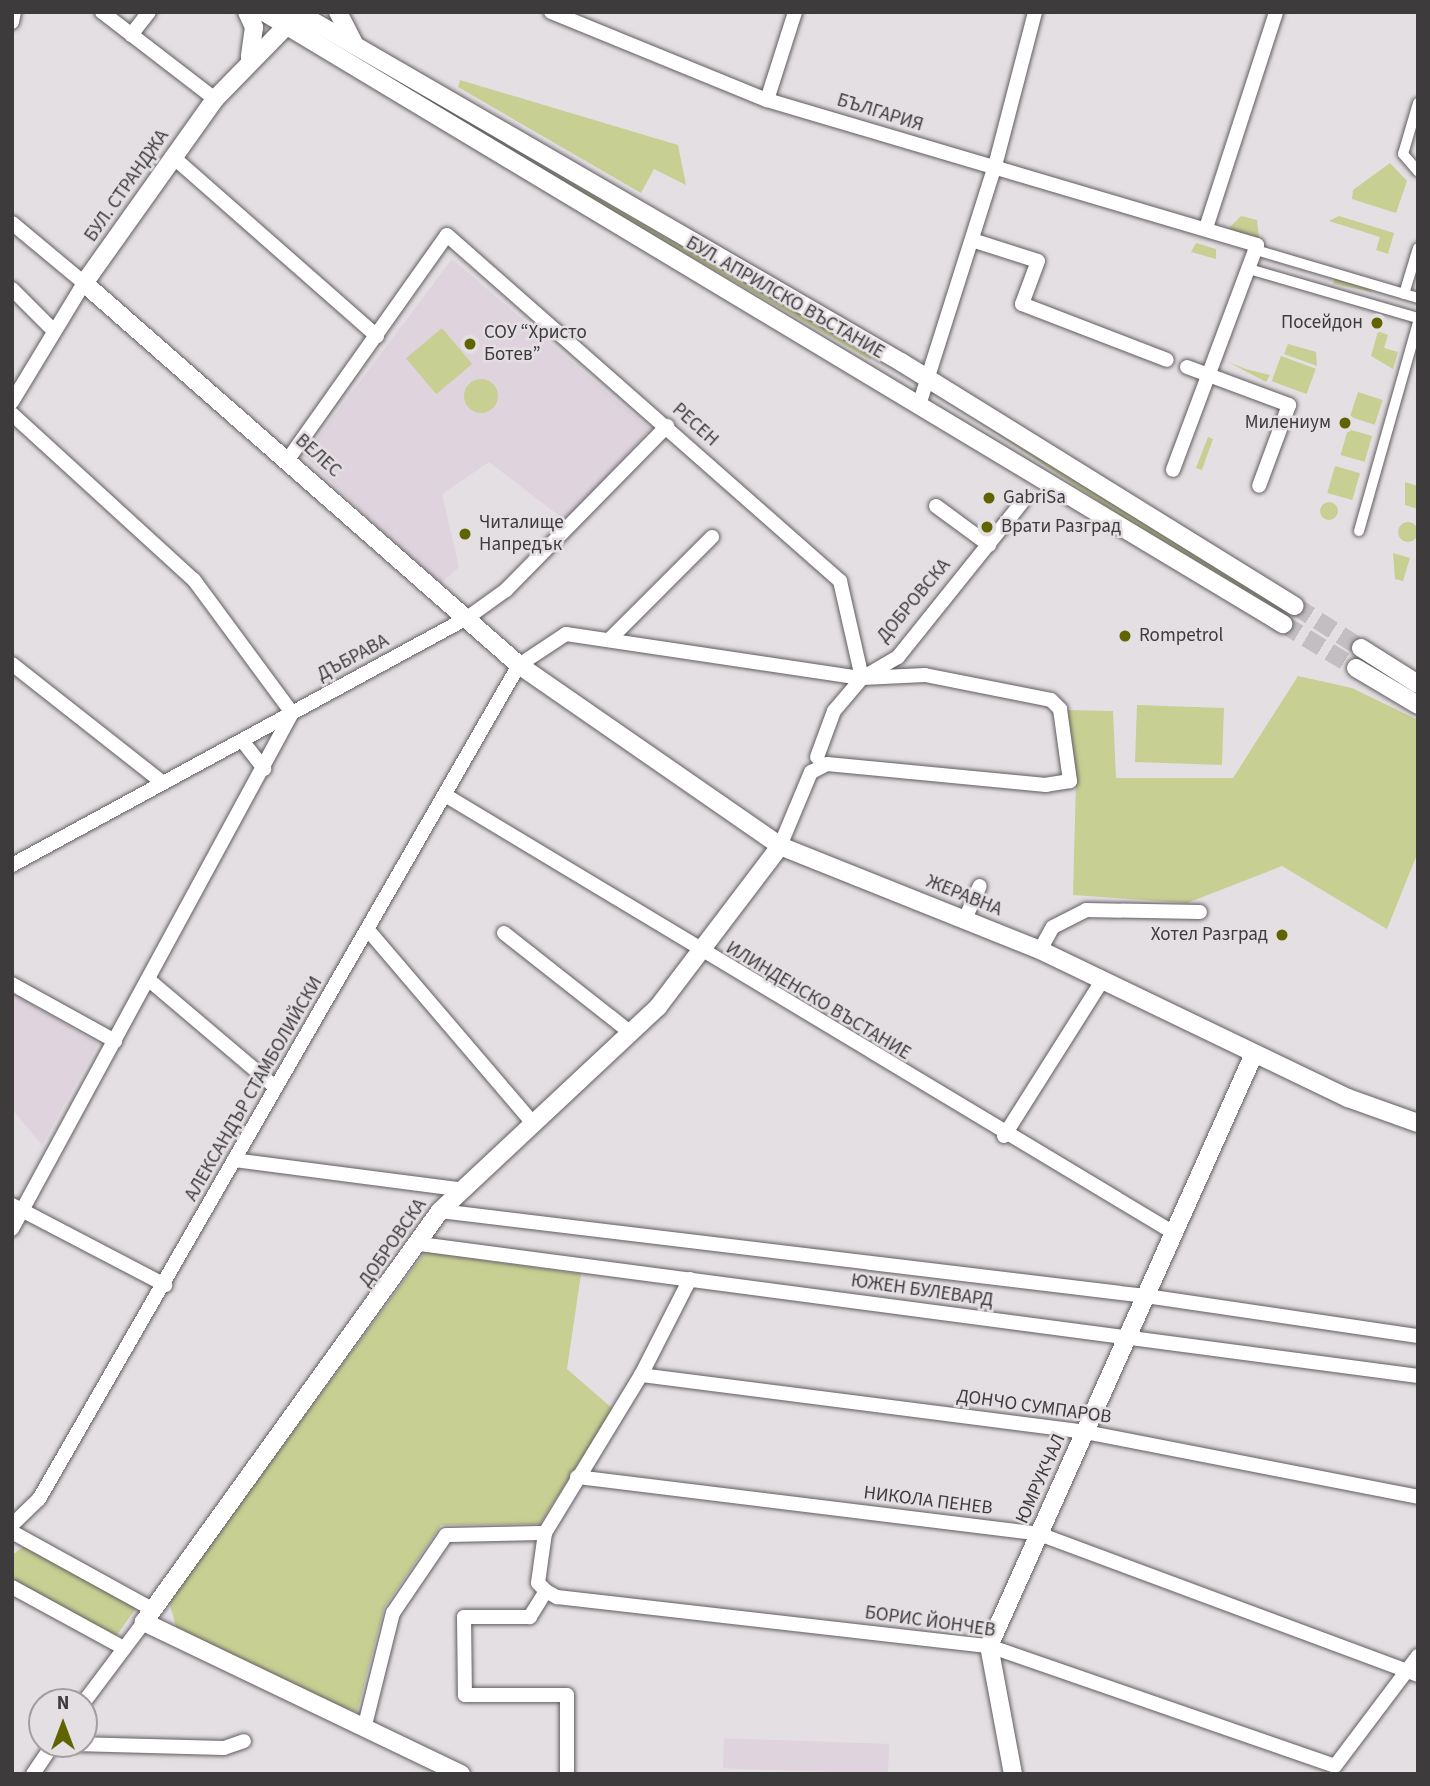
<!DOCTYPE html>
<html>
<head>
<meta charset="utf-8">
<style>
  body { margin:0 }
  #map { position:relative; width:1430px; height:1786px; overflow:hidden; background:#e4dfe3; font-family:"Source Sans 3",sans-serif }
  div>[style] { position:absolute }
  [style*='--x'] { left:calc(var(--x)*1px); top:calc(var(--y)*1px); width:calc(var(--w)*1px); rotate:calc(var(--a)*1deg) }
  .built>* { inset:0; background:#dfd3dd; transform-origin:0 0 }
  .green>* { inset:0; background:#c8cf93; transform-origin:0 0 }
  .round { border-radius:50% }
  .tertiary-tunnel>* { height:18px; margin-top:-9px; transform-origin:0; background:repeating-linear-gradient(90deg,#c3bec2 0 18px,transparent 0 27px) }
  .roads { filter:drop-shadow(0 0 2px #615d60) drop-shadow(0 0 2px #615d60) }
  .pedestrian>* { height:10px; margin:-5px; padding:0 5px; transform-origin:5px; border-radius:5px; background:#fff }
  .minor>* { height:14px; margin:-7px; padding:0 7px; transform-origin:7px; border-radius:7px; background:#fff }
  .tertiary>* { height:18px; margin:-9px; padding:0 9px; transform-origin:9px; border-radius:9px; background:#fff }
  .dots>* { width:19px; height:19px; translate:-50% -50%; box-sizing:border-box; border:4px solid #e4dfe3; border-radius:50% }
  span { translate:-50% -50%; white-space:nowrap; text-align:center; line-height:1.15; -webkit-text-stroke:5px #e4dfe3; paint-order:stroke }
  .street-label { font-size:19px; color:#3d3b3c }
  .poi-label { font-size:19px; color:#3d3b3c }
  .right { translate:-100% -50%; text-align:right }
  .left { translate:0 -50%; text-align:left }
  .frame { position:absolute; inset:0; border:14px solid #3d3b3c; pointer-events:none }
  .north { position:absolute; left:28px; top:1688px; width:70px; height:70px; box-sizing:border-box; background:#e4dfe3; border:2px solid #a19da0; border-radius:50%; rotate:0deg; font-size:19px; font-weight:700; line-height:28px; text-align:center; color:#3d3b3c }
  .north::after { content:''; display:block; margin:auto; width:24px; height:32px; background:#5f6400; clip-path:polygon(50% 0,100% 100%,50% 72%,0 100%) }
</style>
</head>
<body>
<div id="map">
  <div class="built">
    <i style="clip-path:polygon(452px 259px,650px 429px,566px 521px,489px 462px,442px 494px,459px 567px,439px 585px,304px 456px)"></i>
    <i style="clip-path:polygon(12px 992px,98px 1044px,42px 1145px,12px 1109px)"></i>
    <i style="left:889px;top:1744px;width:30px;height:165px;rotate:92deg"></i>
  </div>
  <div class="green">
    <i style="clip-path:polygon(329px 44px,872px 356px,870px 360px,327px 47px)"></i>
    <i style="clip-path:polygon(460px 80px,678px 145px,686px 185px,654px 169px,641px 193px,458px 87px)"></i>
    <i style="clip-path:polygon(1390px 163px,1407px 181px,1396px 213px,1352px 199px,1353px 190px)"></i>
    <i style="clip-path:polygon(1241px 216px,1257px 220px,1259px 239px,1227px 230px)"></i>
    <i style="clip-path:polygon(1339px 216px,1394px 233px,1388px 254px,1376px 250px,1380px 237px,1329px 221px)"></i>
    <i style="clip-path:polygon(1196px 243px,1216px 249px,1216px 259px,1191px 252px)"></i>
    <i style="clip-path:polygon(1335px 276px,1371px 287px,1372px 292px,1333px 284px)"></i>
    <i style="left:442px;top:328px;width:47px;height:47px;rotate:50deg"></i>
    <i style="clip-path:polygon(1378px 331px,1388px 335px,1384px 348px,1398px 352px,1393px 369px,1371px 356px)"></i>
    <i style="clip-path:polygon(1288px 344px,1316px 352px,1317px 366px,1284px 354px)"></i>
    <i style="left:1281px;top:356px;width:37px;height:27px;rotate:20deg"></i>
    <i style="clip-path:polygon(1228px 362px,1246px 369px,1270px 375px,1266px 382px)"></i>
    <i class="round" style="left:464px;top:379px;width:34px;height:34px"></i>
    <i style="left:1358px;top:392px;width:26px;height:26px;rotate:18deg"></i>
    <i style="clip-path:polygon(957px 407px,1285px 610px,1283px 612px,1127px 520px)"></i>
    <i style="left:1348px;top:429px;width:25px;height:27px;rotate:16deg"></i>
    <i style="clip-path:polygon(1208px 437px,1213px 439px,1202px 470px,1196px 468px)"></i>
    <i style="left:1335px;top:466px;width:26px;height:28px;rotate:16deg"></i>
    <i style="clip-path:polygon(1405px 482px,1418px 486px,1418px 509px,1405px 505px)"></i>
    <i class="round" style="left:1320px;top:502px;width:18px;height:18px"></i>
    <i class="round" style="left:1398px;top:522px;width:20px;height:20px"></i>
    <i style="clip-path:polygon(1393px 553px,1410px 558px,1403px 581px,1395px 579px)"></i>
    <i style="clip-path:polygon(1298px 676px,1352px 688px,1418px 720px,1418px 852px,1387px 929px,1282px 866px,1187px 903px,1073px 895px,1076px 781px,1067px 710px,1113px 711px,1116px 778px,1233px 778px)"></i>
    <i style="left:1137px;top:705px;width:87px;height:57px;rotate:2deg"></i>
    <i style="clip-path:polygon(425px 1252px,581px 1274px,567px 1369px,613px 1409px,540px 1524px,441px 1525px,384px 1608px,357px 1712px,291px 1688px,176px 1627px,169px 1601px)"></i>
    <i style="clip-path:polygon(26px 1545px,139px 1604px,116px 1636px,12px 1581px,12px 1555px)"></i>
  </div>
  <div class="tertiary-tunnel">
    <i style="--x:1295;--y:606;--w:78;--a:32.5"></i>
    <i style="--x:1283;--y:624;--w:85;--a:31.1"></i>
  </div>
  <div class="roads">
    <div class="pedestrian">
      <i style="--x:1418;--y:103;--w:53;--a:106.4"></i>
      <i style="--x:1403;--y:154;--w:23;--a:49"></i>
      <i style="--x:1256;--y:250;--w:169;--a:16.5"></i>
      <i style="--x:1249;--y:269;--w:176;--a:16.2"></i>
      <i style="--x:1404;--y:294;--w:48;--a:-73.1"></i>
      <i style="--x:1359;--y:531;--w:217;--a:-74.2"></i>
    </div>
    <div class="minor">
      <i style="--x:102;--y:12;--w:143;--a:37.6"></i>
      <i style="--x:551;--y:12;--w:233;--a:22.2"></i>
      <i style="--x:767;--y:100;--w:511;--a:16.48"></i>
      <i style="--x:1257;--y:245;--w:240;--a:110.5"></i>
      <i style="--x:12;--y:22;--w:10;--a:-79"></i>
      <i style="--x:131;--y:35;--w:29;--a:-52"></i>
      <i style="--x:767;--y:100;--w:92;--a:-72.3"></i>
      <i style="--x:172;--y:156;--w:273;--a:41.3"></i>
      <i style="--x:12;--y:223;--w:94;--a:39.8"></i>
      <i style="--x:84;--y:283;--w:139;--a:121.2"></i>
      <i style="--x:1206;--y:228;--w:227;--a:-72"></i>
      <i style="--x:972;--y:240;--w:69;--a:17.7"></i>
      <i style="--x:1038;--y:261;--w:46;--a:110.4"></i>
      <i style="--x:1022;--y:304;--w:155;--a:21.1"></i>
      <i style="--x:12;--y:289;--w:59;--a:45"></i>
      <i style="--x:1187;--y:367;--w:109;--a:20.4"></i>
      <i style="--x:1289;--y:405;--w:86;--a:110.3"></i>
      <i style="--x:920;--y:402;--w:248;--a:-72.4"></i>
      <i style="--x:995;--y:166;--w:159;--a:-75.4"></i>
      <i style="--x:12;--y:414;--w:246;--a:42.4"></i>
      <i style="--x:194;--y:580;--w:165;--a:53.6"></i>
      <i style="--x:292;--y:713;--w:587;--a:118.49"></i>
      <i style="--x:289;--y:458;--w:273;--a:-54.7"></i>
      <i style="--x:447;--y:235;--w:524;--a:41.36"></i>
      <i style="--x:840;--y:581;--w:99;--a:77.2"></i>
      <i style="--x:936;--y:506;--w:66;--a:36.3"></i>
      <i style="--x:611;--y:638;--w:143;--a:-45"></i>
      <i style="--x:12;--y:664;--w:192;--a:38.2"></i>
      <i style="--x:244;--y:743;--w:33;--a:52"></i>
      <i style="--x:817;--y:757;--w:49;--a:-69.7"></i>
      <i style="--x:834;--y:711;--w:43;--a:-49.7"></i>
      <i style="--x:862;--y:678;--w:42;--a:-30.3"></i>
      <i style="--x:898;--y:657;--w:198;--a:-51.3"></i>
      <i style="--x:445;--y:795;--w:850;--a:31"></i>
      <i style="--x:12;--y:865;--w:518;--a:-28.5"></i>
      <i style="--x:467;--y:618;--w:48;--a:-35.7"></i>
      <i style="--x:506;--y:590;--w:230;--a:-45.5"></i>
      <i style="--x:965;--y:919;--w:36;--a:-66"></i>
      <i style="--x:368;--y:930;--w:253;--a:49.5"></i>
      <i style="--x:504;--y:933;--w:160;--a:38.2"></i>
      <i style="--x:1040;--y:950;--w:26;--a:-61"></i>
      <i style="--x:1053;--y:927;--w:37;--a:-27"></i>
      <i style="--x:1086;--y:910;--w:114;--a:1"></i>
      <i style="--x:149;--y:980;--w:165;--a:40.3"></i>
      <i style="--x:12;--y:984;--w:118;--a:29"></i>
      <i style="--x:1004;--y:1136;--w:183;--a:-57.7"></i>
      <i style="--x:234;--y:1160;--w:226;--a:7.4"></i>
      <i style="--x:12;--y:1205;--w:173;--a:27.6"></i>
      <i style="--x:440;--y:1211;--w:711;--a:6.87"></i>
      <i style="--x:1146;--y:1296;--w:275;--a:8.4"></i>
      <i style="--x:420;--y:1244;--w:1007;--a:7.53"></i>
      <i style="--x:690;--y:1279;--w:108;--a:117"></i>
      <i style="--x:641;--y:1375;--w:185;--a:121.3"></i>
      <i style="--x:545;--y:1533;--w:50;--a:98"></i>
      <i style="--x:538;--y:1583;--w:11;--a:45"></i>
      <i style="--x:546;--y:1591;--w:13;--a:29"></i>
      <i style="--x:557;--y:1597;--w:435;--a:6.5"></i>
      <i style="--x:989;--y:1646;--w:366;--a:19.1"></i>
      <i style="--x:641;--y:1375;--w:448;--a:7.3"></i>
      <i style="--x:1085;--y:1432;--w:339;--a:11"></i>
      <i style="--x:577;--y:1477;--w:466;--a:7"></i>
      <i style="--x:1039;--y:1534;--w:404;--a:20.4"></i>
      <i style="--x:12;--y:1525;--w:37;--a:-44"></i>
      <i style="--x:39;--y:1499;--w:962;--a:-60.08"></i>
      <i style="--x:519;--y:665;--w:56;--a:-33.4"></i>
      <i style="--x:566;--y:634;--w:299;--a:8.5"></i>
      <i style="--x:862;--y:678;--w:63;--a:-2.7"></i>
      <i style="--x:925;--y:675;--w:128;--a:11.2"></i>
      <i style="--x:1051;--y:700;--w:13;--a:45"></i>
      <i style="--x:1060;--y:709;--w:73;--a:82.1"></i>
      <i style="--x:1070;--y:781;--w:24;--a:171"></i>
      <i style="--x:1046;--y:785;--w:220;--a:-174.5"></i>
      <i style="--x:827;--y:764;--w:18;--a:153"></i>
      <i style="--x:811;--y:772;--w:80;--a:112.7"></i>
      <i style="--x:12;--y:1532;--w:162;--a:28.8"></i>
      <i style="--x:12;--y:1587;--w:128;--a:28.6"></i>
      <i style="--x:546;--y:1591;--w:31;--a:122"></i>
      <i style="--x:530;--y:1617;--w:66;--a:180"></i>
      <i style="--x:464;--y:1617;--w:78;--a:89.3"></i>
      <i style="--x:465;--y:1695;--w:102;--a:0"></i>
      <i style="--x:567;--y:1695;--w:79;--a:90"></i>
      <i style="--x:84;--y:1702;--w:100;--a:-53.1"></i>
      <i style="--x:364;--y:1729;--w:120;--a:-76"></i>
      <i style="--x:393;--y:1613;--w:94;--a:-55.8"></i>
      <i style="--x:446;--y:1535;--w:99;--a:-1.2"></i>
      <i style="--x:74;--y:1744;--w:150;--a:1.5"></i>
      <i style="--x:224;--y:1748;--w:21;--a:-19"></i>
      <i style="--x:1335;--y:1766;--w:138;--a:-53"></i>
      <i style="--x:33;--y:1774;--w:36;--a:-56"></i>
    </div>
    <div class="tertiary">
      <i style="--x:247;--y:12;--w:17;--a:65"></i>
      <i style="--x:254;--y:27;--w:30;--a:98"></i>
      <i style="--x:264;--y:12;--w:1189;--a:30.99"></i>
      <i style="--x:297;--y:12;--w:698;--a:30.09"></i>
      <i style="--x:901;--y:362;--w:463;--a:31.8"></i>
      <i style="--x:300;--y:12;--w:122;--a:134.3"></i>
      <i style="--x:215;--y:99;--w:226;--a:125.4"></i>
      <i style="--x:84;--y:283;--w:579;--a:41.29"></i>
      <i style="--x:519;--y:665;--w:318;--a:34.7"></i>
      <i style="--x:780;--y:846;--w:280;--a:21.8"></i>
      <i style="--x:1040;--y:950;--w:342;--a:25.7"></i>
      <i style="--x:1348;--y:1098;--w:74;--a:19.7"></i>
      <i style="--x:338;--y:12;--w:37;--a:63"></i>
      <i style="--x:1361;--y:648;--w:67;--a:32.3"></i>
      <i style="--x:1356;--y:668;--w:72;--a:30.8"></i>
      <i style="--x:461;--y:1774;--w:352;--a:-154.4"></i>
      <i style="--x:144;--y:1622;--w:506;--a:-54.24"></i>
      <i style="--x:440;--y:1211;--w:299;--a:-43.1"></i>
      <i style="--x:658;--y:1007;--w:202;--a:-52.8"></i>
      <i style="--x:1013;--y:1774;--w:130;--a:-100.6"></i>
      <i style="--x:989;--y:1646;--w:649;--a:-65.89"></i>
    </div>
  </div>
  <div class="dots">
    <i style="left:1377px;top:323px;background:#5f6400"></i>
    <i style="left:470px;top:344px;background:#5f6400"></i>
    <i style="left:1345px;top:423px;background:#5f6400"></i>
    <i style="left:989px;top:498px;background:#5f6400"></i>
    <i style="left:987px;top:527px;background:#5f6400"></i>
    <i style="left:465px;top:534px;background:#5f6400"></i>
    <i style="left:1125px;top:636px;background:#5f6400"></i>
    <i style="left:1282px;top:935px;background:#5f6400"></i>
  </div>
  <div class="street-label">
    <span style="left:880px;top:113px;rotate:17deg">БЪЛГАРИЯ</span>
    <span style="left:127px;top:186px;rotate:-55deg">БУЛ. СТРАНДЖА</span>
    <span style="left:785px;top:298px;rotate:30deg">БУЛ. АПРИЛСКО ВЪСТАНИЕ</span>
    <span style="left:695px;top:425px;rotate:42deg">РЕСЕН</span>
    <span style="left:318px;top:456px;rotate:42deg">ВЕЛЕС</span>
    <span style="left:914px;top:601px;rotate:-50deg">ДОБРОВСКА</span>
    <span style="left:353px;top:658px;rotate:-28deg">ДЪБРАВА</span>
    <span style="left:964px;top:896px;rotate:22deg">ЖЕРАВНА</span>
    <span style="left:818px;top:1001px;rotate:31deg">ИЛИНДЕНСКО ВЪСТАНИЕ</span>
    <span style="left:254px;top:1089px;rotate:-60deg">АЛЕКСАНДЪР СТАМБОЛИЙСКИ</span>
    <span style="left:393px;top:1243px;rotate:-55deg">ДОБРОВСКА</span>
    <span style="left:922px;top:1291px;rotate:8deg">ЮЖЕН БУЛЕВАРД</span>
    <span style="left:1034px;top:1407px;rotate:8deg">ДОНЧО СУМПАРОВ</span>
    <span style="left:1041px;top:1479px;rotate:-66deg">ЮМРУКЧАЛ</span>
    <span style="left:928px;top:1501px;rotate:7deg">НИКОЛА ПЕНЕВ</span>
    <span style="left:930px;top:1622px;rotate:8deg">БОРИС ЙОНЧЕВ</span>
  </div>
  <div class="poi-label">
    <span class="right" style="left:1363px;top:323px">Посейдон</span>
    <span class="left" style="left:484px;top:344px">СОУ “Христо<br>Ботев”</span>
    <span class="right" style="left:1331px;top:423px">Милениум</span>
    <span class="left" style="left:1003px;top:498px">GabriSa</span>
    <span class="left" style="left:479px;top:534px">Читалище<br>Напредък</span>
    <span class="left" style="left:1001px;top:527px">Врати Разград</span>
    <span class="left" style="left:1139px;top:636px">Rompetrol</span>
    <span class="right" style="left:1268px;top:935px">Хотел Разград</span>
  </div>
  <div class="frame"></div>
  <div class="north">N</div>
</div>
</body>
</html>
